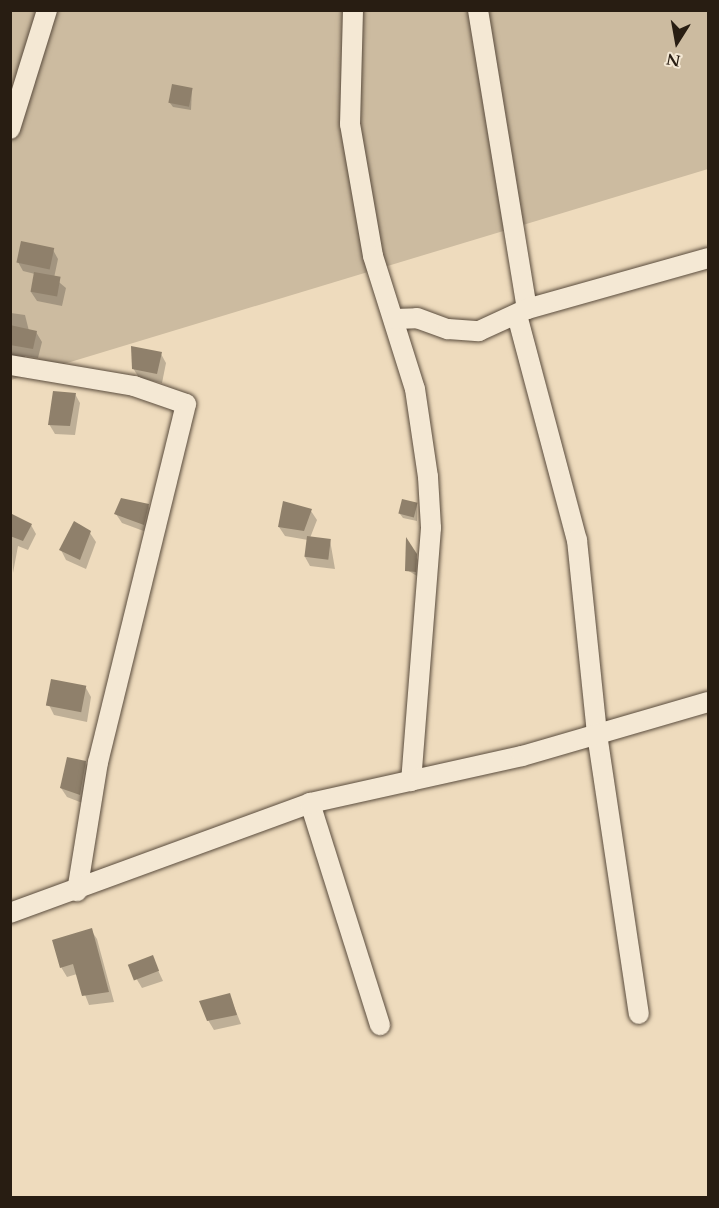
<!DOCTYPE html>
<html>
<head>
<meta charset="utf-8">
<style>
  body { margin:0 }
  #map { position:relative; width:719px; height:1208px; overflow:hidden; background:#eedbbd; font-family:Cardo,serif }
  div>[style] { position:absolute }
  [style*='--x'] { left:calc(var(--x)*1px); top:calc(var(--y)*1px); width:calc(var(--w)*1px); rotate:calc(var(--a)*1deg) }
  .green>* { inset:0; background:#ccbba0 }
  .shadow>* { inset:0; background:#0003 }
  .building>* { inset:0; background:#8f806b; transform-origin:0 0 }
  .roads { filter:drop-shadow(0 0 2px #5a4c3d) drop-shadow(0 0 2px #5a4c3d) }
  .minor>* { height:20px; margin:-10px; padding:0 10px; transform-origin:10px; border-radius:10px; background:#f4e8d4 }
  span { translate:-50% -50%; white-space:nowrap; text-align:center; line-height:1.15; -webkit-text-stroke:6px #f4e8d4; paint-order:stroke }
  .frame { position:absolute; inset:0; border:12px solid #281d12; pointer-events:none }
  .north { position:absolute; left:647px; top:12px; width:60px; height:60px; -webkit-text-stroke:4px #f4e8d4; paint-order:stroke; rotate:191deg; font-size:16px; font-weight:700; line-height:24px; text-align:center; color:#281d12 }
  .north::after { content:''; display:block; margin:auto; width:21px; height:27px; background:#281d12; clip-path:polygon(50% 0,100% 100%,50% 72%,0 100%) }
</style>
</head>
<body>
<div id="map">
  <div class="green">
    <i style="clip-path:polygon(11px 11px,708px 11px,708px 169px,11px 380px)"></i>
  </div>
  <div class="shadow">
    <i style="clip-path:polygon(192px 89px,191px 110px,173px 107px,170px 103px)"></i>
    <i style="clip-path:polygon(53px 250px,58px 259px,54px 278px,66px 288px,62px 306px,37px 301px,31px 292px,35px 274px,23px 271px,18px 262px)"></i>
    <i style="clip-path:polygon(11px 313px,25px 315px,29px 331px,36px 332px,42px 342px,38px 358px,25px 356px,23px 364px,10px 365px)"></i>
    <i style="clip-path:polygon(161px 354px,166px 363px,162px 383px,139px 378px,133px 368px)"></i>
    <i style="clip-path:polygon(75px 394px,80px 403px,75px 435px,55px 434px,49px 424px)"></i>
    <i style="clip-path:polygon(284px 503px,311px 511px,317px 520px,310px 538px,330px 540px,335px 569px,310px 566px,305px 557px,308px 540px,285px 536px,279px 527px)"></i>
    <i style="clip-path:polygon(148px 505px,154px 515px,149px 533px,122px 523px,116px 514px)"></i>
    <i style="clip-path:polygon(417px 505px,417px 521px,403px 518px,400px 514px)"></i>
    <i style="clip-path:polygon(10px 514px,31px 525px,36px 534px,28px 550px,18px 546px,13px 573px)"></i>
    <i style="clip-path:polygon(90px 533px,96px 542px,86px 569px,66px 560px,61px 550px)"></i>
    <i style="clip-path:polygon(407px 542px,418px 560px,417px 576px,407px 570px)"></i>
    <i style="clip-path:polygon(86px 688px,91px 697px,87px 722px,54px 715px,49px 705px)"></i>
    <i style="clip-path:polygon(85px 762px,91px 772px,85px 804px,67px 797px,61px 788px)"></i>
    <i style="clip-path:polygon(91px 930px,97px 939px,114px 1002px,89px 1005px,77px 974px,67px 977px,61px 967px)"></i>
    <i style="clip-path:polygon(152px 957px,163px 981px,142px 988px,136px 978px)"></i>
    <i style="clip-path:polygon(229px 994px,241px 1024px,214px 1030px,208px 1020px)"></i>
  </div>
  <div class="building">
    <i style="left:172px;top:84px;width:21px;height:19px;rotate:11deg"></i>
    <i style="left:21px;top:241px;width:34px;height:22px;rotate:12deg"></i>
    <i style="left:34px;top:272px;width:27px;height:20px;rotate:10deg"></i>
    <i style="clip-path:polygon(10px 325px,37px 331px,33px 349px,10px 345px)"></i>
    <i style="clip-path:polygon(131px 346px,162px 352px,157px 374px,132px 369px)"></i>
    <i style="clip-path:polygon(53px 391px,76px 393px,70px 426px,48px 425px)"></i>
    <i style="clip-path:polygon(121px 498px,149px 504px,144px 525px,114px 514px)"></i>
    <i style="left:402px;top:499px;width:16px;height:15px;rotate:14deg"></i>
    <i style="clip-path:polygon(283px 501px,312px 509px,304px 531px,278px 527px)"></i>
    <i style="clip-path:polygon(10px 513px,32px 524px,23px 541px,10px 536px)"></i>
    <i style="clip-path:polygon(74px 521px,91px 531px,80px 560px,59px 550px)"></i>
    <i style="left:307px;top:536px;width:24px;height:21px;rotate:7deg"></i>
    <i style="clip-path:polygon(406px 537px,417px 554px,416px 572px,405px 571px)"></i>
    <i style="left:51px;top:679px;width:36px;height:27px;rotate:11deg"></i>
    <i style="clip-path:polygon(67px 757px,86px 761px,80px 795px,60px 788px)"></i>
    <i style="clip-path:polygon(92px 928px,109px 992px,82px 996px,73px 964px,60px 968px,52px 940px)"></i>
    <i style="left:153px;top:955px;width:17px;height:27px;rotate:69deg"></i>
    <i style="clip-path:polygon(230px 993px,237px 1015px,207px 1021px,199px 1001px)"></i>
  </div>
  <div class="roads">
    <div class="minor">
      <i style="--x:353;--y:10;--w:114;--a:91.5"></i>
      <i style="--x:350;--y:124;--w:134;--a:80.1"></i>
      <i style="--x:373;--y:256;--w:139;--a:72.5"></i>
      <i style="--x:415;--y:389;--w:89;--a:81.6"></i>
      <i style="--x:428;--y:477;--w:51;--a:86.6"></i>
      <i style="--x:431;--y:528;--w:254;--a:94.5"></i>
      <i style="--x:478;--y:10;--w:303;--a:80.7"></i>
      <i style="--x:10;--y:129;--w:125;--a:-72.7"></i>
      <i style="--x:517;--y:315;--w:233;--a:75.1"></i>
      <i style="--x:577;--y:540;--w:195;--a:84.1"></i>
      <i style="--x:597;--y:734;--w:283;--a:81.5"></i>
      <i style="--x:394;--y:319;--w:23;--a:-2"></i>
      <i style="--x:417;--y:318;--w:33;--a:20"></i>
      <i style="--x:448;--y:329;--w:31;--a:4"></i>
      <i style="--x:479;--y:331;--w:53;--a:-24.6"></i>
      <i style="--x:527;--y:309;--w:188;--a:-15.7"></i>
      <i style="--x:10;--y:365;--w:126;--a:9.6"></i>
      <i style="--x:134;--y:386;--w:55;--a:19.1"></i>
      <i style="--x:186;--y:404;--w:369;--a:103.8"></i>
      <i style="--x:98;--y:762;--w:131;--a:99.2"></i>
      <i style="--x:310;--y:803;--w:233;--a:72.5"></i>
      <i style="--x:10;--y:913;--w:320;--a:-20.1"></i>
      <i style="--x:310;--y:803;--w:217;--a:-12.5"></i>
      <i style="--x:522;--y:756;--w:194;--a:-16.2"></i>
    </div>
  </div>
  <div class="frame"></div>
  <div class="north">N</div>
</div>
</body>
</html>
